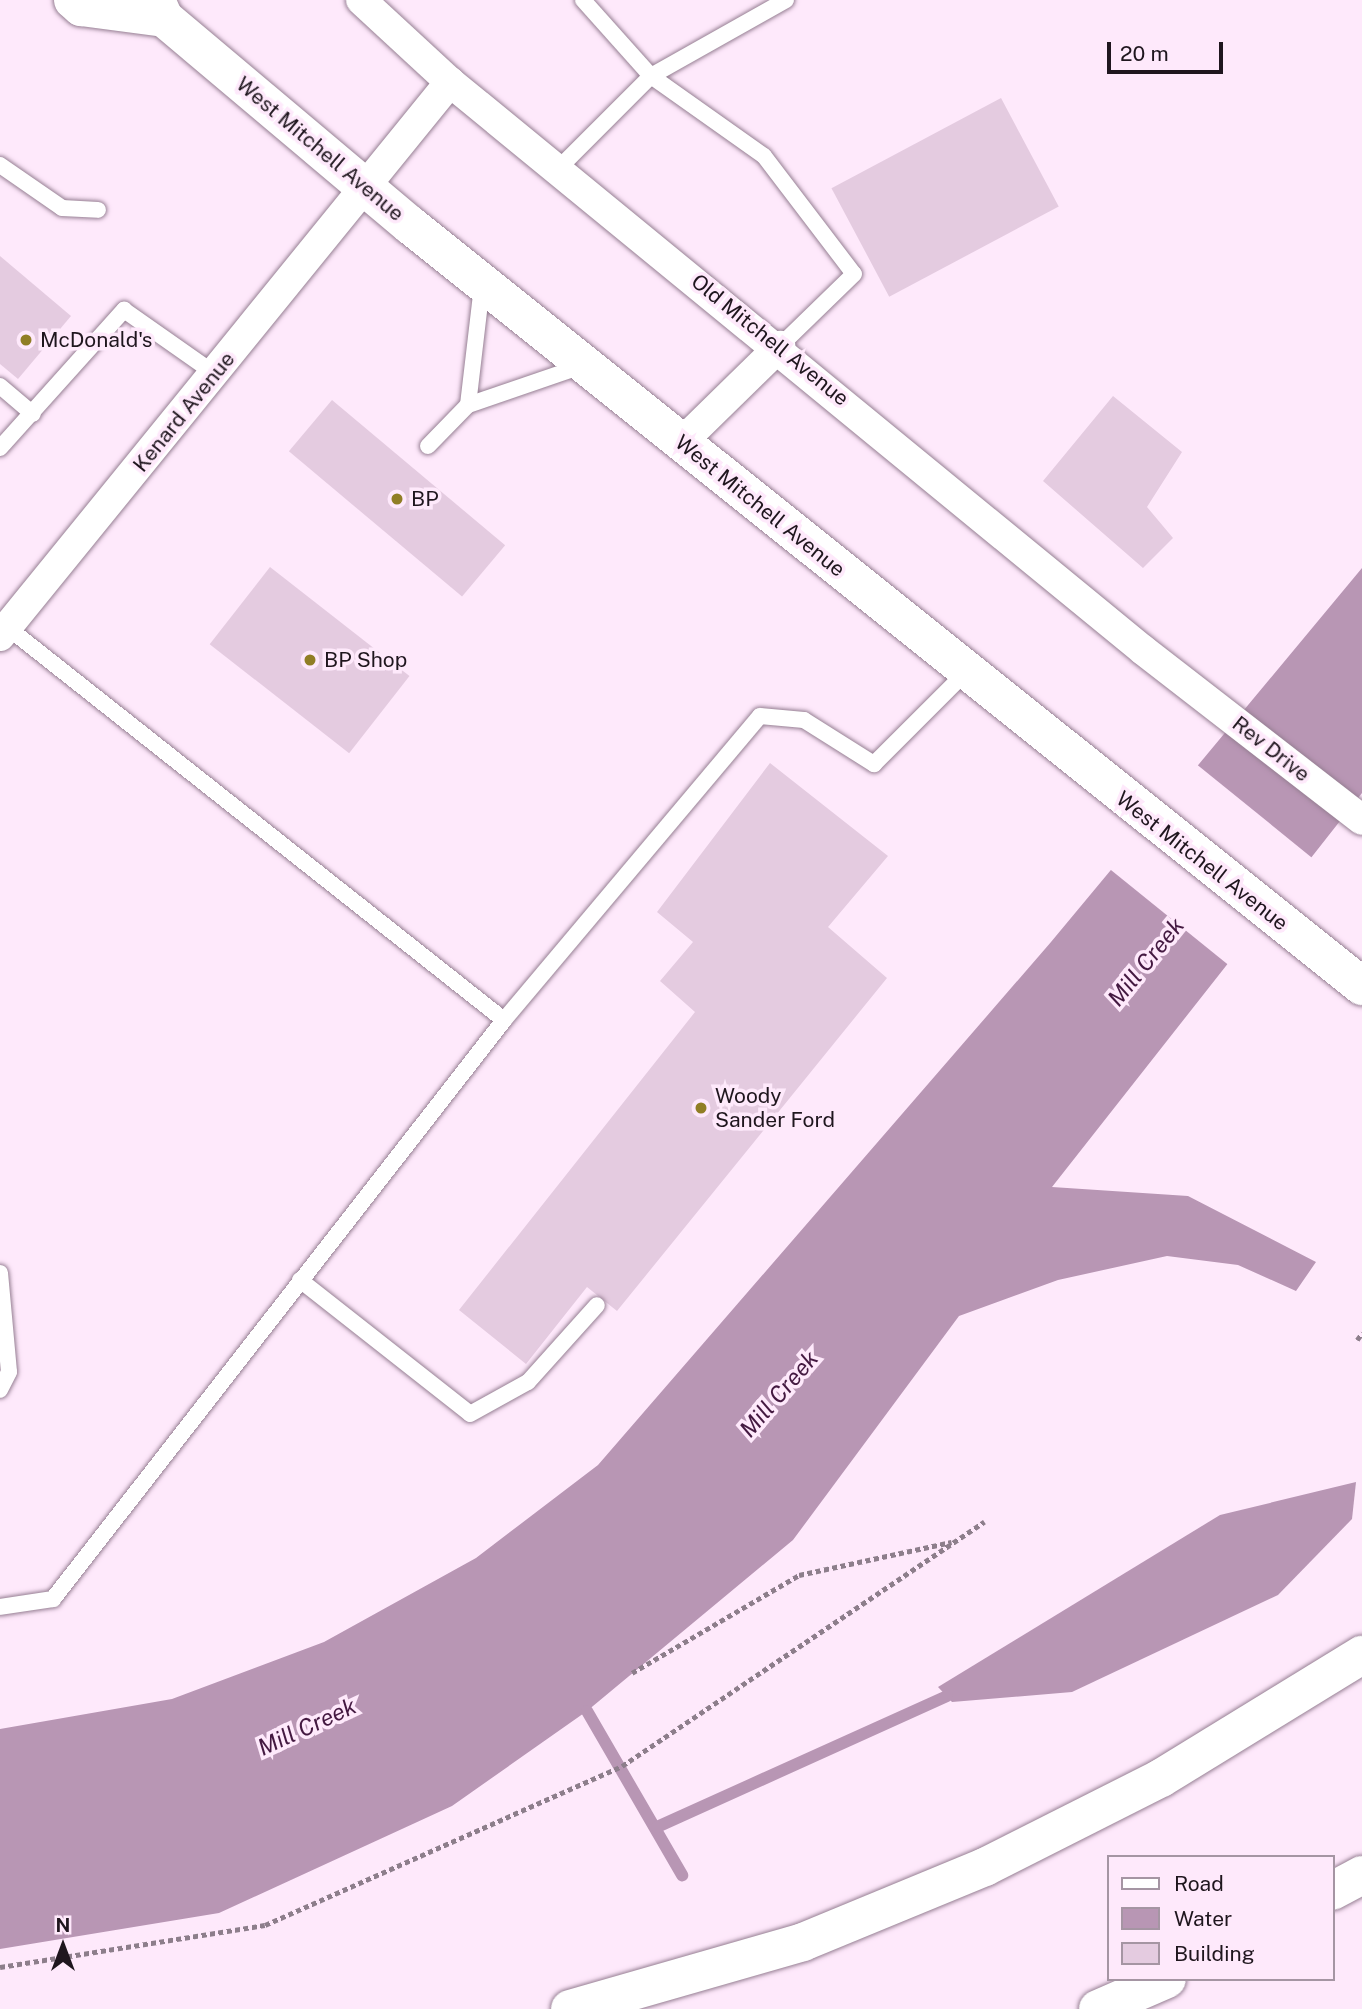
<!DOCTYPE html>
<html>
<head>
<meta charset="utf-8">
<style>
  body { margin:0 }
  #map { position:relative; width:1362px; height:2009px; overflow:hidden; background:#fee9fb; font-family:"Public Sans",sans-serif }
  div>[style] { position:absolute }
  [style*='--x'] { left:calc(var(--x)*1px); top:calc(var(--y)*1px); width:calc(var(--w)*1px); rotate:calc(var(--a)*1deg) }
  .water>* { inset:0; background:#b896b4 }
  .pier>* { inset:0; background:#fee9fb; transform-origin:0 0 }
  .stream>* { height:12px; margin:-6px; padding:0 6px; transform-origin:6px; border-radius:6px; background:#b896b4 }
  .building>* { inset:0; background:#e4cbe0; transform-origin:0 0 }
  .path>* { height:4.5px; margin-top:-2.25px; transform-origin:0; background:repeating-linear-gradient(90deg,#8d7e8b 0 5px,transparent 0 8.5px) }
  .roads { filter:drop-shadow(0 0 2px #967f93) drop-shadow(0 0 2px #967f93) }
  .lane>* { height:16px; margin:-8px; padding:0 8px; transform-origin:8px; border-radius:8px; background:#fff }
  .street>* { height:30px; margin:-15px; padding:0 15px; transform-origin:15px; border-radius:15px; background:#fff }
  .secondary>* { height:38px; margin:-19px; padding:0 19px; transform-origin:19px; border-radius:19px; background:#fff }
  .highway>* { height:38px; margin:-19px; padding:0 19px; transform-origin:19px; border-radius:19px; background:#fff }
  .dots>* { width:19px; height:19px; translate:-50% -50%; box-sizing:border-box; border:4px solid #fee9fb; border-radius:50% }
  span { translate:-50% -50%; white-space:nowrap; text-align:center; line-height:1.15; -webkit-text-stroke:7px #fee9fb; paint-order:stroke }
  .street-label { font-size:21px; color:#1f161e }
  .poi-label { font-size:21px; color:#1f161e }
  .left { translate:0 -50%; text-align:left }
  .water-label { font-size:23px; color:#441941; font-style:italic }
  .legend { position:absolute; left:1107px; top:1855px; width:228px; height:126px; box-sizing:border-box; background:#fee9fb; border:2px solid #a595a3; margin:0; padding:9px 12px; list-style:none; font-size:21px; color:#1f161e }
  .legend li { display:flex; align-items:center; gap:14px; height:35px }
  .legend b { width:35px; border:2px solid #a595a3 }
  .north { position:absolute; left:28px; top:1911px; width:70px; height:70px; -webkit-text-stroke:5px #fee9fb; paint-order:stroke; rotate:0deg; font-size:19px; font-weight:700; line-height:28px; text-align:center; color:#1f161e }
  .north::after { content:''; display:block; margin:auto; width:24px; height:32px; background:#1f161e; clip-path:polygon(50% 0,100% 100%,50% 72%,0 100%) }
  .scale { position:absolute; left:1107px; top:42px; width:116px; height:32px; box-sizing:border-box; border:4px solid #1f161e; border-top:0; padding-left:9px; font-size:21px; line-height:24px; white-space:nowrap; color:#1f161e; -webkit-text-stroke:5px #fee9fb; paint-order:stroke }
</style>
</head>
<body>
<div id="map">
  <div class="water">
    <i style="clip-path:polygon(1362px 568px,1362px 793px,1052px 1187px,1188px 1196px,1316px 1262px,1296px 1291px,1238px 1265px,1167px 1256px,1058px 1280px,959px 1316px,793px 1540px,587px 1711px,452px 1806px,219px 1913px,0 1949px,0 1729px,172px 1699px,324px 1642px,476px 1558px,598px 1465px,1051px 942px)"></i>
    <i style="clip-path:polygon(1356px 1482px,1352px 1519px,1278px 1595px,1072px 1692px,952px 1702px,938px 1687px,1220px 1515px)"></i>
  </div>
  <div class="pier">
    <i style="left:1195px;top:763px;width:154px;height:136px;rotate:39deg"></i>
  </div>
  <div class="stream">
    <i style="--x:587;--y:1711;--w:190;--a:59.9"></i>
    <i style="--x:657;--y:1827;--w:318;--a:-24.3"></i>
  </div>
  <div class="building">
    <i style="left:1001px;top:98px;width:123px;height:192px;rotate:62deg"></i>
    <i style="clip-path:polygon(0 256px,71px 316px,18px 379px,0 364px)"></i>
    <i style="clip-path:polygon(1113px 396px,1182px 452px,1147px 507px,1173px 538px,1143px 568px,1043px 481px)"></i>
    <i style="left:332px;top:400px;width:226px;height:67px;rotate:40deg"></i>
    <i style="left:270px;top:567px;width:177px;height:98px;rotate:38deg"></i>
    <i style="clip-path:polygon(770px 763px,888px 856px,828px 927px,887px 978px,617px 1311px,587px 1287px,526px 1364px,459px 1310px,695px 1012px,660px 981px,693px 942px,657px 912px)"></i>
  </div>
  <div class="path">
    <i style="--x:1357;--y:1340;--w:9;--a:-54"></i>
    <i style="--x:632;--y:1673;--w:194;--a:-30.4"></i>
    <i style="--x:799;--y:1575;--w:156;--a:-12.2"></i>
    <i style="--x:0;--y:1967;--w:268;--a:-9"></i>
    <i style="--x:265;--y:1925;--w:391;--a:-24"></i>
    <i style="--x:622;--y:1766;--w:437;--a:-34"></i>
  </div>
  <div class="roads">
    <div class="lane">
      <i style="--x:583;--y:0;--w:102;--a:48.2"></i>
      <i style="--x:651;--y:76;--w:138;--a:35.3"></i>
      <i style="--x:764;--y:156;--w:148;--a:52.7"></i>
      <i style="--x:854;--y:274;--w:103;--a:135.8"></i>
      <i style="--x:0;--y:165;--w:75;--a:34.7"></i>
      <i style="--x:62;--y:208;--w:36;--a:3"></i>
      <i style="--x:558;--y:169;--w:132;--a:-45"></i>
      <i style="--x:651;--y:76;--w:155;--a:-29.4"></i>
      <i style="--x:0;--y:386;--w:43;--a:40.3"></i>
      <i style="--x:468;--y:405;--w:120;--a:-83.3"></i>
      <i style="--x:428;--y:446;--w:57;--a:-45.7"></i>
      <i style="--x:468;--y:405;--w:120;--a:-18.9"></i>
      <i style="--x:0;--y:448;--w:186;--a:-48.1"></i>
      <i style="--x:124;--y:310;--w:111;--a:35.1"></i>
      <i style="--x:2;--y:623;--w:640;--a:38.34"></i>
      <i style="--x:0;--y:1273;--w:99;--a:84.8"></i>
      <i style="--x:9;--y:1372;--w:20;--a:117"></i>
      <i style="--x:300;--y:1280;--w:216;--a:38.2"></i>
      <i style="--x:470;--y:1414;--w:66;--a:-28.9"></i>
      <i style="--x:528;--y:1382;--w:103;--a:-48.1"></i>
      <i style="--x:0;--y:1607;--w:54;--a:-8.6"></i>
      <i style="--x:53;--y:1599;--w:734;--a:-52.08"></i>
      <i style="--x:504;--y:1020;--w:397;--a:-49.9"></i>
      <i style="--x:760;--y:716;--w:44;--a:5.2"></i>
      <i style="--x:804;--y:720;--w:83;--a:32.2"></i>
      <i style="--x:874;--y:764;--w:130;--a:-45"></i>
    </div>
    <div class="street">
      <i style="--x:361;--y:0;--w:121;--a:42.7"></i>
      <i style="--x:450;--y:82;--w:896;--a:39.34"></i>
      <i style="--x:1143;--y:650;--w:277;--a:37.8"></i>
      <i style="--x:681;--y:443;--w:139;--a:-44.4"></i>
      <i style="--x:0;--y:636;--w:714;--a:-50.91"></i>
    </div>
    <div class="secondary">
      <i style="--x:73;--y:0;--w:11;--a:41"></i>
      <i style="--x:81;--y:7;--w:84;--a:7.5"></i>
      <i style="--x:156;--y:0;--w:20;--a:66"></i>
      <i style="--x:164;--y:18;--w:322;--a:40.1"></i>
      <i style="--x:410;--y:225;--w:1219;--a:38.64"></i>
    </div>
    <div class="highway">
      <i style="--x:1332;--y:1891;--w:34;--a:-28"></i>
      <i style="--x:570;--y:2009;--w:242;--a:-16"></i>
      <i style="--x:803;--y:1942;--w:197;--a:-22.4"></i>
      <i style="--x:985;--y:1867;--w:197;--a:-26.8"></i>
      <i style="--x:1161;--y:1778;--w:236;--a:-31.5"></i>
      <i style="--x:1098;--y:2009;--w:75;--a:-23.5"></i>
    </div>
  </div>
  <div class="dots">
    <i style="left:26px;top:340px;background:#907e25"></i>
    <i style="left:397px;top:499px;background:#907e25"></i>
    <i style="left:310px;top:660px;background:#907e25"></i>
    <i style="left:701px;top:1108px;background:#907e25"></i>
  </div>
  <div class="street-label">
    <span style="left:320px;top:149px;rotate:40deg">West Mitchell Avenue</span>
    <span style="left:770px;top:340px;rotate:39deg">Old Mitchell Avenue</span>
    <span style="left:184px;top:412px;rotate:-51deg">Kenard Avenue</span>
    <span style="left:760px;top:506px;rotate:39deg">West Mitchell Avenue</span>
    <span style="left:1271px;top:749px;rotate:38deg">Rev Drive</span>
    <span style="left:1202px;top:861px;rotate:38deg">West Mitchell Avenue</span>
  </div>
  <div class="poi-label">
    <span class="left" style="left:40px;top:340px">McDonald's</span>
    <span class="left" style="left:411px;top:499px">BP</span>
    <span class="left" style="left:324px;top:660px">BP Shop</span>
    <span class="left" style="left:715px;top:1108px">Woody<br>Sander Ford</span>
  </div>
  <div class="water-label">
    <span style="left:1146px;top:962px;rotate:-51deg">Mill Creek</span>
    <span style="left:779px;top:1394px;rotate:-49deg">Mill Creek</span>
    <span style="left:307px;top:1727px;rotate:-25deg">Mill Creek</span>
  </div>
  <ul class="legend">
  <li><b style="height:9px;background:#fff"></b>Road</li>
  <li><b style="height:19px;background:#b896b4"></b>Water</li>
  <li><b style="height:19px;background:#e4cbe0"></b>Building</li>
  </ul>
  <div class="north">N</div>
  <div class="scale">20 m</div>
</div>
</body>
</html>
